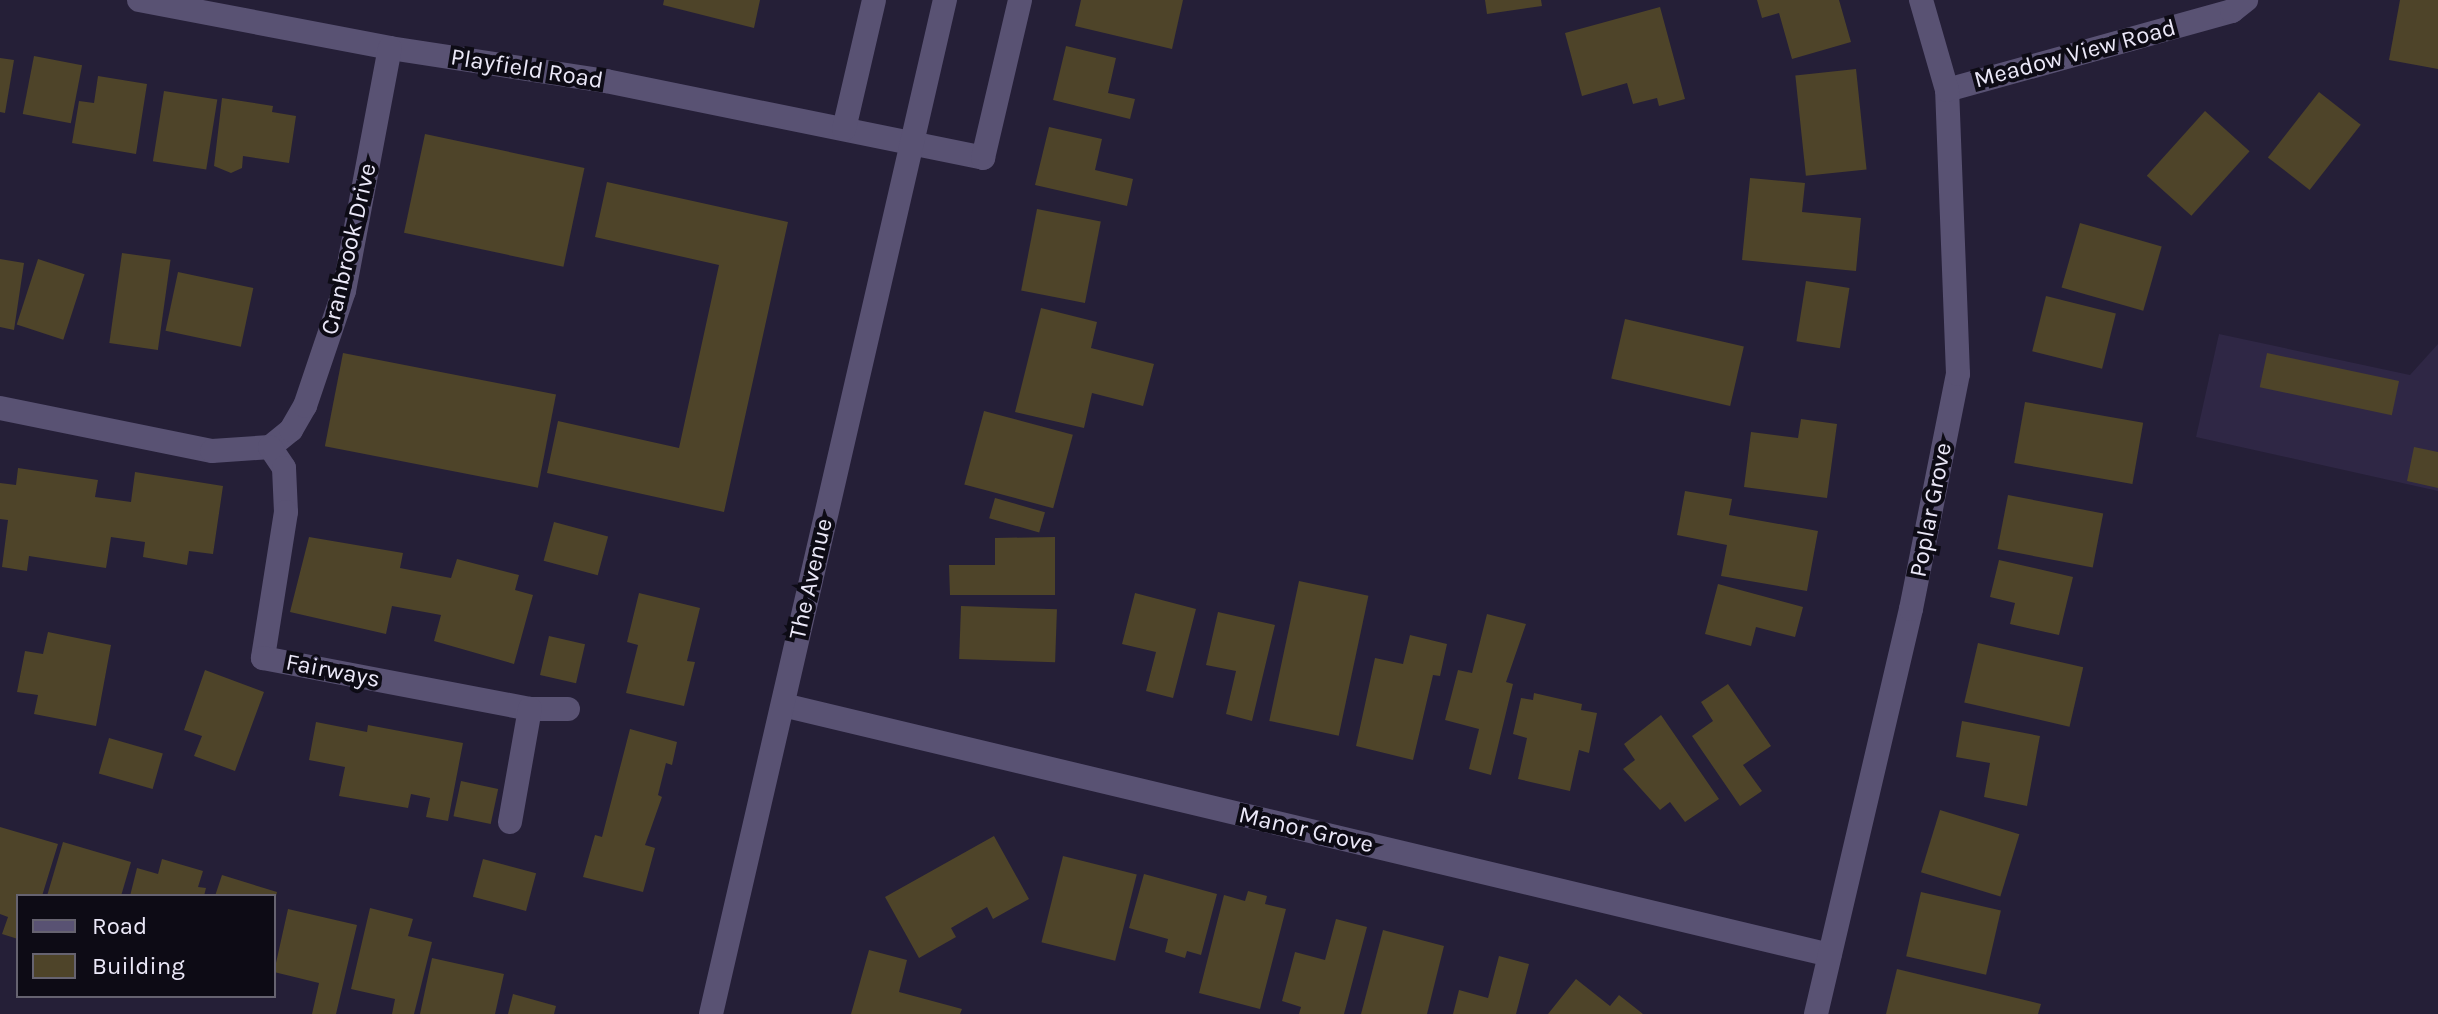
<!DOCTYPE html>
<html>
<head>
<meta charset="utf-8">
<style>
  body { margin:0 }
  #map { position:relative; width:2438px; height:1014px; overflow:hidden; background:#251f37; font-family:Karla,sans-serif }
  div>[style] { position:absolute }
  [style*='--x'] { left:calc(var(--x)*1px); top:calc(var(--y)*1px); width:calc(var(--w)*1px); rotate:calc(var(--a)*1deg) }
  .built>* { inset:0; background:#2f2745 }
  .building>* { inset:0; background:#4e4429; transform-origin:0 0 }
  .minor>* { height:24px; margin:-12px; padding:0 12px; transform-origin:12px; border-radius:12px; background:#595273 }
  span { translate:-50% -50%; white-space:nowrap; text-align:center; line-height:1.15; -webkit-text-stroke:8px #0d0b15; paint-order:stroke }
  .street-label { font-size:24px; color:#ebe8f8 }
  .legend { position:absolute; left:16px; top:894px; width:260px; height:104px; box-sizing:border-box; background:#0d0b15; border:2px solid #666370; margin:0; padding:10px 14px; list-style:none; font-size:24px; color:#ebe8f8 }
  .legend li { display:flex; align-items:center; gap:16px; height:40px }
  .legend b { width:40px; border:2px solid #666370 }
</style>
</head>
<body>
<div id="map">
  <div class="built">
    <i style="clip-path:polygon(2219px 334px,2410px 375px,2438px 344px,2438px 491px,2196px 437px)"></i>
  </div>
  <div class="building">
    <i style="clip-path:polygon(664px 0,760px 0,754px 28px,663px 5px)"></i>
    <i style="clip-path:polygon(1081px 0,1183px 0,1172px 49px,1075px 26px)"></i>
    <i style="clip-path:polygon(1485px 0,1541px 0,1542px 6px,1487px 14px)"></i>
    <i style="clip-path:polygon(1757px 0,1839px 0,1851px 42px,1792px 59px,1779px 13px,1762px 18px)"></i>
    <i style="clip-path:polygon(2400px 0,2438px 0,2438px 69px,2389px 60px)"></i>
    <i style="clip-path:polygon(1660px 7px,1685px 99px,1659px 106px,1657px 98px,1633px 104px,1627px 83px,1582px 96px,1565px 33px)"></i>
    <i style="clip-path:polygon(1066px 46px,1116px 58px,1108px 93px,1135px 99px,1130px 119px,1053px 100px)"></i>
    <i style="left:34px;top:56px;width:49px;height:59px;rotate:11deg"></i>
    <i style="clip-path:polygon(0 58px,14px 60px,5px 113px,0 112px)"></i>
    <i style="left:1856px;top:69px;width:101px;height:61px;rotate:84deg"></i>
    <i style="clip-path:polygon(98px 76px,147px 84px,136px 154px,72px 143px,79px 101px,94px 103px)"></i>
    <i style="left:164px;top:91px;width:54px;height:71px;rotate:9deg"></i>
    <i style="left:2319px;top:92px;width:53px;height:83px;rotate:38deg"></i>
    <i style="clip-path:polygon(222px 98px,273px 106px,272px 112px,296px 116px,289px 163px,243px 156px,242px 168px,231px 173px,214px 166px)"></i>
    <i style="left:2205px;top:111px;width:60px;height:87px;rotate:42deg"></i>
    <i style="clip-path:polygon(1049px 127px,1102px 139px,1095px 170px,1133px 179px,1127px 206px,1035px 185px)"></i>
    <i style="left:425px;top:134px;width:163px;height:101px;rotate:12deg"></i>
    <i style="clip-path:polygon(1750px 178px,1805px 183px,1802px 212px,1861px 218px,1856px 271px,1742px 260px)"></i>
    <i style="clip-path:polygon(607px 182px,788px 222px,724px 512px,547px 473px,558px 421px,679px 448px,719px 265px,595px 237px)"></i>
    <i style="left:1037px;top:209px;width:65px;height:83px;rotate:11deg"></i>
    <i style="left:2080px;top:223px;width:85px;height:67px;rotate:16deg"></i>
    <i style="left:122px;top:253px;width:49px;height:91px;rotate:8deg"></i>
    <i style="clip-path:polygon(0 259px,24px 263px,14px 330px,0 327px)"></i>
    <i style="left:38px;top:259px;width:49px;height:69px;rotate:18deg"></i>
    <i style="left:178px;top:272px;width:77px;height:60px;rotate:12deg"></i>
    <i style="left:1806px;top:281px;width:44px;height:61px;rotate:9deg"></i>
    <i style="left:2046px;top:296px;width:72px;height:57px;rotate:14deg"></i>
    <i style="clip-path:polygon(1041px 308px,1097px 322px,1091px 348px,1154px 364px,1143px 406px,1092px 393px,1084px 428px,1015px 412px)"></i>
    <i style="left:1625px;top:319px;width:122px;height:61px;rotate:13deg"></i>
    <i style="left:343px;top:353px;width:217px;height:95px;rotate:11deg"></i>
    <i style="left:2267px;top:353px;width:135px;height:35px;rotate:12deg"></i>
    <i style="left:2025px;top:402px;width:120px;height:62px;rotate:10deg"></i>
    <i style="left:984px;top:411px;width:92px;height:76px;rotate:15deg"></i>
    <i style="clip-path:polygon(1801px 419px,1837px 424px,1827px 498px,1744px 487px,1751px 432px,1798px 438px)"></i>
    <i style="clip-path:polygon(2414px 447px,2438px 452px,2438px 488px,2407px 481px)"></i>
    <i style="clip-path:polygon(18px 468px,98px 480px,95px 497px,131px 502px,135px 472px,223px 486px,213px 554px,189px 551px,187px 565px,143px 557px,145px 542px,111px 537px,106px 568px,29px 556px,27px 571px,2px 567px,8px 520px,0 519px,0 483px,16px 485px)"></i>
    <i style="clip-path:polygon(1685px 491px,1732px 499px,1729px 515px,1818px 531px,1807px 591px,1721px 576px,1727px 545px,1677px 535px)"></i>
    <i style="left:2008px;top:495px;width:97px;height:55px;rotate:11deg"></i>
    <i style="left:995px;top:498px;width:52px;height:21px;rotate:16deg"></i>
    <i style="left:554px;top:522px;width:56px;height:40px;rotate:15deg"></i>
    <i style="clip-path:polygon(309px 537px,403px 553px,400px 568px,451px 578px,457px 559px,519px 575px,515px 590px,533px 595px,514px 664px,434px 641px,441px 615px,392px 606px,386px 634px,290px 612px)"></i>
    <i style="clip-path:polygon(1055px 537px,1055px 595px,950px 595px,949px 565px,995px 565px,995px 538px)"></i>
    <i style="clip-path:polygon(1999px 560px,2073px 577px,2059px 635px,2010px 624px,2015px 603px,1990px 597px)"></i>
    <i style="left:1299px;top:581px;width:71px;height:143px;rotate:12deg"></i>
    <i style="clip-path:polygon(1718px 584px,1803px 607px,1795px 637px,1756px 627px,1751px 646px,1705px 634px)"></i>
    <i style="clip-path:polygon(639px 593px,700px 608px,687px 661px,695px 662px,684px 706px,626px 693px,638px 645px,627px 642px)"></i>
    <i style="clip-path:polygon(1135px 593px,1196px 609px,1173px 698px,1146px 691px,1156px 652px,1122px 644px)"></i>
    <i style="left:961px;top:606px;width:96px;height:53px;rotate:2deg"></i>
    <i style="clip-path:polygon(1218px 612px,1275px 625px,1252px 721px,1226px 714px,1236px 671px,1206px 665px)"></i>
    <i style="clip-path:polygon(1487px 614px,1526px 624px,1506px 682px,1513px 684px,1491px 775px,1469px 769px,1479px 729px,1445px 720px,1458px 670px,1472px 673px)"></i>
    <i style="clip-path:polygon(48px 632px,111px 645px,96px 726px,34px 714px,38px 695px,17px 692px,25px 651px,43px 654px)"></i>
    <i style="clip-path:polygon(1410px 635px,1447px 644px,1440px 676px,1433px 675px,1413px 760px,1356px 746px,1375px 658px,1403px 664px)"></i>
    <i style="left:549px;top:636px;width:37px;height:40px;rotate:13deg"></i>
    <i style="left:1978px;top:643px;width:108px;height:61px;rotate:13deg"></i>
    <i style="clip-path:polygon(205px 670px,264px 692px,235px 771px,194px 756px,202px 736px,184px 730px)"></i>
    <i style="clip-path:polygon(1728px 684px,1771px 746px,1743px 765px,1762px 791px,1740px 806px,1692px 736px,1713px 721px,1701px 702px)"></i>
    <i style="clip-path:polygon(1534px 693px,1582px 704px,1581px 710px,1597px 713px,1589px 753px,1579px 750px,1570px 791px,1518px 779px,1527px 738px,1513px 734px,1521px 698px,1533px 700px)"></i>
    <i style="clip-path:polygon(1661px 715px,1719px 799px,1685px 822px,1670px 802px,1660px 810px,1623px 769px,1635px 760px,1624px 744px)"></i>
    <i style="clip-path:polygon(1962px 721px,2040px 736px,2027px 806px,1984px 797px,1990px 763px,1956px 757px)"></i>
    <i style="clip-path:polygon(316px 722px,367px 732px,368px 725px,463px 743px,448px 821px,426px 817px,430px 798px,411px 794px,408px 808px,339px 796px,345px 767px,309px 760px)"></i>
    <i style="clip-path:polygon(630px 729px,677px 742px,672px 765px,666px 763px,658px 795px,662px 797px,645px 845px,655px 848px,643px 892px,583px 877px,595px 835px,602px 837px)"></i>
    <i style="left:109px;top:738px;width:56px;height:37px;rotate:16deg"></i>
    <i style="left:461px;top:781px;width:38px;height:36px;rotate:12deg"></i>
    <i style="left:1940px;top:810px;width:83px;height:65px;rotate:17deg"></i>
    <i style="clip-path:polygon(0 827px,58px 844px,42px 896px,18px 896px,18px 939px,2px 934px,8px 917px,0 914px)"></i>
    <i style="clip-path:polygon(994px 836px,1029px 899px,993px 919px,987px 907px,951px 928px,956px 937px,919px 958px,885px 897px)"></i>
    <i style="clip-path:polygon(63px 842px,131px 862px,121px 896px,47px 896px)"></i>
    <i style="left:1063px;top:856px;width:76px;height:89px;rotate:14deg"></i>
    <i style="clip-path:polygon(162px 859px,203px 871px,198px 887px,206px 888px,204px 896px,130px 896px,137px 868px,158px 874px)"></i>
    <i style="left:483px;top:859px;width:55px;height:39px;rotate:15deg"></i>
    <i style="clip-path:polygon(1144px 874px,1217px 894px,1201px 955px,1187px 951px,1185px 958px,1165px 952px,1168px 939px,1129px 928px)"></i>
    <i style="clip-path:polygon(222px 875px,277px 892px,276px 896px,215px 896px)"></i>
    <i style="clip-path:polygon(1248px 891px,1267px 896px,1265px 904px,1286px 909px,1260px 1009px,1199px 993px,1224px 895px,1245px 901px)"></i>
    <i style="left:1921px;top:892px;width:82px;height:66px;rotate:13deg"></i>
    <i style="clip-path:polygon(370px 908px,413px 919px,408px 936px,432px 942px,414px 1014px,392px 1014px,395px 999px,351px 989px)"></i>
    <i style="clip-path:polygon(288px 909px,357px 925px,336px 1014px,312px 1014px,319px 983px,274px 972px)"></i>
    <i style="clip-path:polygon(1336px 919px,1367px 927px,1344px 1014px,1299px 1014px,1301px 1007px,1282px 1001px,1295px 952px,1325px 960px)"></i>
    <i style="clip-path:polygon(1383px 930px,1444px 946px,1427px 1014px,1361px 1014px)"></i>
    <i style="clip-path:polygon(869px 950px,907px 960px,899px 992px,962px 1009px,960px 1014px,851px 1014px)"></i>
    <i style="clip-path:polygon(1499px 956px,1529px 964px,1516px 1014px,1453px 1014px,1459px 990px,1488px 998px)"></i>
    <i style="clip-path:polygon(432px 958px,504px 974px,495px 1014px,420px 1014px)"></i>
    <i style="clip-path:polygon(1897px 969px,2041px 1004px,2038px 1014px,1886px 1014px)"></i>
    <i style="clip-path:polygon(1576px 979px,1610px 1006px,1619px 995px,1643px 1014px,1548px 1014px)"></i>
    <i style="clip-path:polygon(513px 994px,556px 1006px,554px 1014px,508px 1014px)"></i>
  </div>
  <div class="minor">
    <i style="--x:139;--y:0;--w:256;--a:10.8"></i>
    <i style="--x:390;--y:48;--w:219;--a:8.7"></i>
    <i style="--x:606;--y:81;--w:385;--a:11.5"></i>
    <i style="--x:983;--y:158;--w:162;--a:-76.8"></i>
    <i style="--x:1947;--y:90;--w:296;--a:-15.5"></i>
    <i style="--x:2232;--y:11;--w:18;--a:-38"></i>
    <i style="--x:844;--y:129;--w:132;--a:-76.9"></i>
    <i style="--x:0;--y:408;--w:216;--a:11.5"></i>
    <i style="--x:212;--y:451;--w:58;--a:-3.9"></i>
    <i style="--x:270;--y:447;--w:27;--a:-39"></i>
    <i style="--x:291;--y:430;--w:28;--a:-60"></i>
    <i style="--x:305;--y:406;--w:121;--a:-71.3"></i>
    <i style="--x:344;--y:291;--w:247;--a:-79.3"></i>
    <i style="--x:270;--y:447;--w:25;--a:56"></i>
    <i style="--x:284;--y:468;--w:44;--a:87.4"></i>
    <i style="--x:286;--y:512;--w:148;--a:99"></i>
    <i style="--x:263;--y:658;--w:272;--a:10.8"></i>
    <i style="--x:530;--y:709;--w:38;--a:0"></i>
    <i style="--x:783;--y:705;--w:1076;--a:13.43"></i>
    <i style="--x:510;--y:822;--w:115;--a:-80"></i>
    <i style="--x:711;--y:1014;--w:1041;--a:-77.01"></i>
    <i style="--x:1816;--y:1014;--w:416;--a:-76.8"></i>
    <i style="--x:1911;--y:609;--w:240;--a:-78.7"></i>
    <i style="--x:1958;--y:374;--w:284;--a:-92.2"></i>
    <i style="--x:1947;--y:90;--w:94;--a:-106.1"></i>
  </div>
  <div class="street-label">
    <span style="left:2075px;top:54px;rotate:-15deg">Meadow View Road</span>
    <span style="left:527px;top:69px;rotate:9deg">Playfield Road</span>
    <span style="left:349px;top:249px;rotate:-77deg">Cranbrook Drive</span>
    <span style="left:1931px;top:510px;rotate:-79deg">Poplar Grove</span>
    <span style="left:811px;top:579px;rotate:-77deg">The Avenue</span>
    <span style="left:333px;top:671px;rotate:11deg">Fairways</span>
    <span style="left:1306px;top:830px;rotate:13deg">Manor Grove</span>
  </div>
  <ul class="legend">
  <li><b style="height:10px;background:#595273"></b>Road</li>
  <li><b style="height:22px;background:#4e4429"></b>Building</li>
  </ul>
</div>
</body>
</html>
